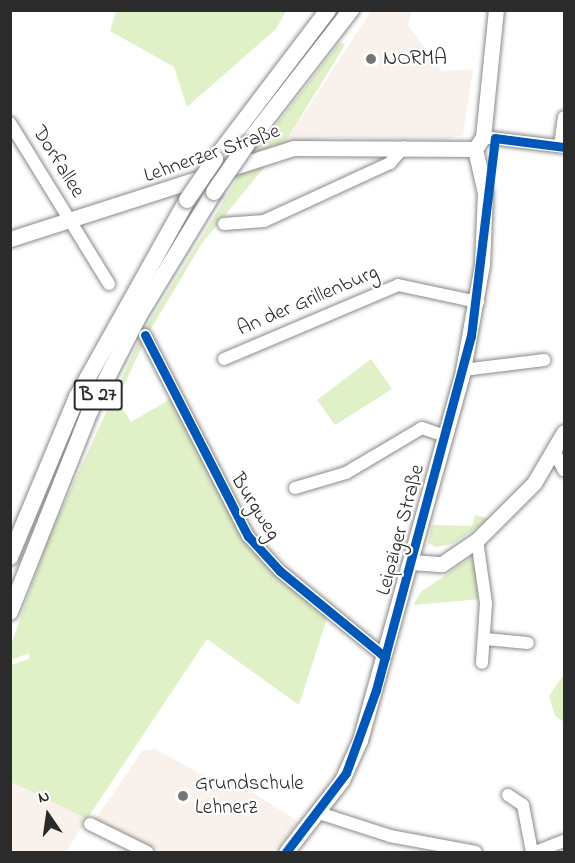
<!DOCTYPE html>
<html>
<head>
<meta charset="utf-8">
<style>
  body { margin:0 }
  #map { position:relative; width:575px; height:863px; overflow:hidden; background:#fff; font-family:"Indie Flower",sans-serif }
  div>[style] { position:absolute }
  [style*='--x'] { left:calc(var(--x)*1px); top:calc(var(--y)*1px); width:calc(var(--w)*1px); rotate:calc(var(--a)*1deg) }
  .built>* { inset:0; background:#f9f1ec }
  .green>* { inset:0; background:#e0f0c7 }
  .roads { filter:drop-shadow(0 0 2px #8a8a8a) drop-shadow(0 0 2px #8a8a8a) }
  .minor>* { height:12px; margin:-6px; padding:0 6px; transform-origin:6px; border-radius:6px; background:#fff }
  .major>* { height:15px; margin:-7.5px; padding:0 7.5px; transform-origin:7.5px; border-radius:7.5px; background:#fff }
  .highway>* { height:16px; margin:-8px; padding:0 8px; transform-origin:8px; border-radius:8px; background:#fff }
  .bridges { filter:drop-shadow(0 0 2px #8a8a8a) drop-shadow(0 0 2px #8a8a8a) }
  .highway-bridge>* { height:16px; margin:-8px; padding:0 8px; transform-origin:8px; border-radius:8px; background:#fff }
  .cycleway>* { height:9px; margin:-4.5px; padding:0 4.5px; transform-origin:4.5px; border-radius:4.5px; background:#0057b8 }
  .dots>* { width:16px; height:16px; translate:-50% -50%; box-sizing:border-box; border:3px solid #fff; border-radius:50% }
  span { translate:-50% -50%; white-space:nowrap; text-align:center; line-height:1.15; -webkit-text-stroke:4.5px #fff; paint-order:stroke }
  .shield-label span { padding:2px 4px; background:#fff; border:2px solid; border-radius:4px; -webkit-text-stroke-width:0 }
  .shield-label { font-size:20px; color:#2b2b2b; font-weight:700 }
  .poi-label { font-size:21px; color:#2b2b2b }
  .left { translate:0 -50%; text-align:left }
  .street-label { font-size:21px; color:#2b2b2b }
  .frame { position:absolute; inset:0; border:12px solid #2b2b2b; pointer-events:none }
  .north { position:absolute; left:18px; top:785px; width:60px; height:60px; -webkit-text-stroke:4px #fff; paint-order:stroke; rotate:347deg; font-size:16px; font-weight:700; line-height:24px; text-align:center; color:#2b2b2b }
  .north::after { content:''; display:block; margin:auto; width:21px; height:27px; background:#2b2b2b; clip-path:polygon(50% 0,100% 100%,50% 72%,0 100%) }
</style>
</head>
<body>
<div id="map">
  <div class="built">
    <i style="clip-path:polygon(371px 11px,412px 11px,408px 25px,442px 71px,473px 69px,463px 135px,445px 140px,329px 138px,284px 144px)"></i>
    <i style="clip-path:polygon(156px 749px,218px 784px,225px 775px,299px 822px,272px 852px,161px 852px,95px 820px,142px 751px)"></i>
    <i style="clip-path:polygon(10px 782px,87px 819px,66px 852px,11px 852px)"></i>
  </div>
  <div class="green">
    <i style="clip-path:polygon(116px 11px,116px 10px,286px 11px,276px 29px,187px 107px,174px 67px,110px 31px)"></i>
    <i style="clip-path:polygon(340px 42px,345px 45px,284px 144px,255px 152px)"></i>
    <i style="clip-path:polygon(271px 159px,203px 242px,149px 332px,117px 400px,131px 422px,174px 397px,227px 504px,328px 615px,299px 705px,207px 639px,87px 819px,11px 782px,11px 665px,29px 659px,29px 653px,11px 660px,11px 645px,48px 539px,143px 332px,246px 165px)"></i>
    <i style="clip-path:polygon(371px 359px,392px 389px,335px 425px,317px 400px)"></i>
    <i style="clip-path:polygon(475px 515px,490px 519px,452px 544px,436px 547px,428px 543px,432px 525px,472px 526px)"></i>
    <i style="clip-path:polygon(472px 557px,479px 559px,481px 599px,413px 605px,422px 591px)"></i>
    <i style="clip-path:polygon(564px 674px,564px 722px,555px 716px,549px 696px)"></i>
  </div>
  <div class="roads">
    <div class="minor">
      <i style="--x:10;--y:123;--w:189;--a:58.4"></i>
      <i style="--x:483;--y:137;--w:82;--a:7"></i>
      <i style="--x:560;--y:145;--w:28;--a:-82"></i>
      <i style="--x:224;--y:224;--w:40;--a:-4.3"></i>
      <i style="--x:264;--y:221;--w:139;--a:-24.7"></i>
      <i style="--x:390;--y:163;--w:21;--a:-49"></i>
      <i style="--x:145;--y:335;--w:226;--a:62.9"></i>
      <i style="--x:248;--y:536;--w:47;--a:47.6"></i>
      <i style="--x:280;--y:571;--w:136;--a:39.3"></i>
      <i style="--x:224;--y:359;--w:189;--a:-23"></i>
      <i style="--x:398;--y:285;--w:82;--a:12"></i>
      <i style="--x:463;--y:370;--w:82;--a:-7"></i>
      <i style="--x:554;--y:451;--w:22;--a:63"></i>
      <i style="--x:295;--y:488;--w:53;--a:-16.4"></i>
      <i style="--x:346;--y:473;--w:88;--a:-30.6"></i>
      <i style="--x:422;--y:428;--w:24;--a:19"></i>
      <i style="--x:477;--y:540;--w:64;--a:81.9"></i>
      <i style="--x:486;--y:603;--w:60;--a:93.8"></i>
      <i style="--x:486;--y:639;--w:42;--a:5.4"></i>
      <i style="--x:508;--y:795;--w:18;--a:34"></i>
      <i style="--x:523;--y:805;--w:48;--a:79.2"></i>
      <i style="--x:319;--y:813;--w:75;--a:17.9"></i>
      <i style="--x:390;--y:836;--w:87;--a:10.5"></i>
      <i style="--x:90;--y:824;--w:64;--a:26.2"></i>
      <i style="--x:535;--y:852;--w:31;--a:-21"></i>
    </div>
    <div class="major">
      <i style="--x:475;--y:149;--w:14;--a:-56"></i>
      <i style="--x:483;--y:137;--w:128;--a:-84.2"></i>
      <i style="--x:10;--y:239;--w:298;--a:-17.8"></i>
      <i style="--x:294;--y:148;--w:181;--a:0.3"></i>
      <i style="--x:411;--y:562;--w:31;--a:4"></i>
      <i style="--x:442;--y:564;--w:42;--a:-34.4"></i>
      <i style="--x:477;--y:540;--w:81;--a:-45"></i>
      <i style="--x:534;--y:483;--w:59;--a:-59.5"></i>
      <i style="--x:286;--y:852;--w:91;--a:-52.1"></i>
      <i style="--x:342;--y:780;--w:44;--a:-65.8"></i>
      <i style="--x:360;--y:740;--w:384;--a:-74.4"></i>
      <i style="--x:463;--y:370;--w:108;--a:-79.8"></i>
      <i style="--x:482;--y:264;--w:71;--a:-87.6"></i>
      <i style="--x:485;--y:193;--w:45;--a:-102.8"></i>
    </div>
    <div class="highway">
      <i style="--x:247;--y:144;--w:170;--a:-52.2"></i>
      <i style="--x:215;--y:159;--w:187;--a:-52.8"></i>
      <i style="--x:10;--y:557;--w:173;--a:-67.3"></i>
      <i style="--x:77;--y:397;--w:226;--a:-60.8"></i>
      <i style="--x:10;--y:612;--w:216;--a:-68.3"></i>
      <i style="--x:90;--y:411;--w:106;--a:-62.9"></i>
      <i style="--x:138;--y:317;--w:146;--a:-58.7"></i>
    </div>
  </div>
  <div class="bridges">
    <div class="highway-bridge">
      <i style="--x:214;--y:192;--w:58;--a:-55.5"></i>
      <i style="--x:187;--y:200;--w:50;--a:-55.7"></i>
    </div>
  </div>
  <div class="cycleway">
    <i style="--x:145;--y:335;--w:226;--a:62.9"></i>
    <i style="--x:248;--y:536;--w:47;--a:47.6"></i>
    <i style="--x:280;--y:571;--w:136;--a:39.3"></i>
    <i style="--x:286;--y:852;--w:99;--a:-52.8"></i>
    <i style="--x:346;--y:773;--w:88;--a:-70.1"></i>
    <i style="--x:376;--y:690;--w:367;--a:-75"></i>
    <i style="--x:471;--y:336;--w:199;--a:-83.1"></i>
    <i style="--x:495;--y:138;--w:70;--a:7.4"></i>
  </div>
  <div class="dots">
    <i style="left:371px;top:59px;background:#757575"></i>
    <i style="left:183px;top:796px;background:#757575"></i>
  </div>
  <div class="shield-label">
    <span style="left:98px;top:395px">B 27</span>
  </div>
  <div class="poi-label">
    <span class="left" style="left:383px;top:59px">NORMA</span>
    <span class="left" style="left:195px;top:796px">Grundschule<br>Lehnerz</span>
  </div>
  <div class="street-label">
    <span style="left:212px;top:154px;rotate:-19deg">Lehnerzer Straße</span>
    <span style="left:58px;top:162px;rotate:58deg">Dorfallee</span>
    <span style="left:308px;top:301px;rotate:-23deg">An der Grillenburg</span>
    <span style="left:255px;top:507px;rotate:58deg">Burgweg</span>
    <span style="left:401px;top:530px;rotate:-75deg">Leipziger Straße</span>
  </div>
  <div class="frame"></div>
  <div class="north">N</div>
</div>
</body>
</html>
